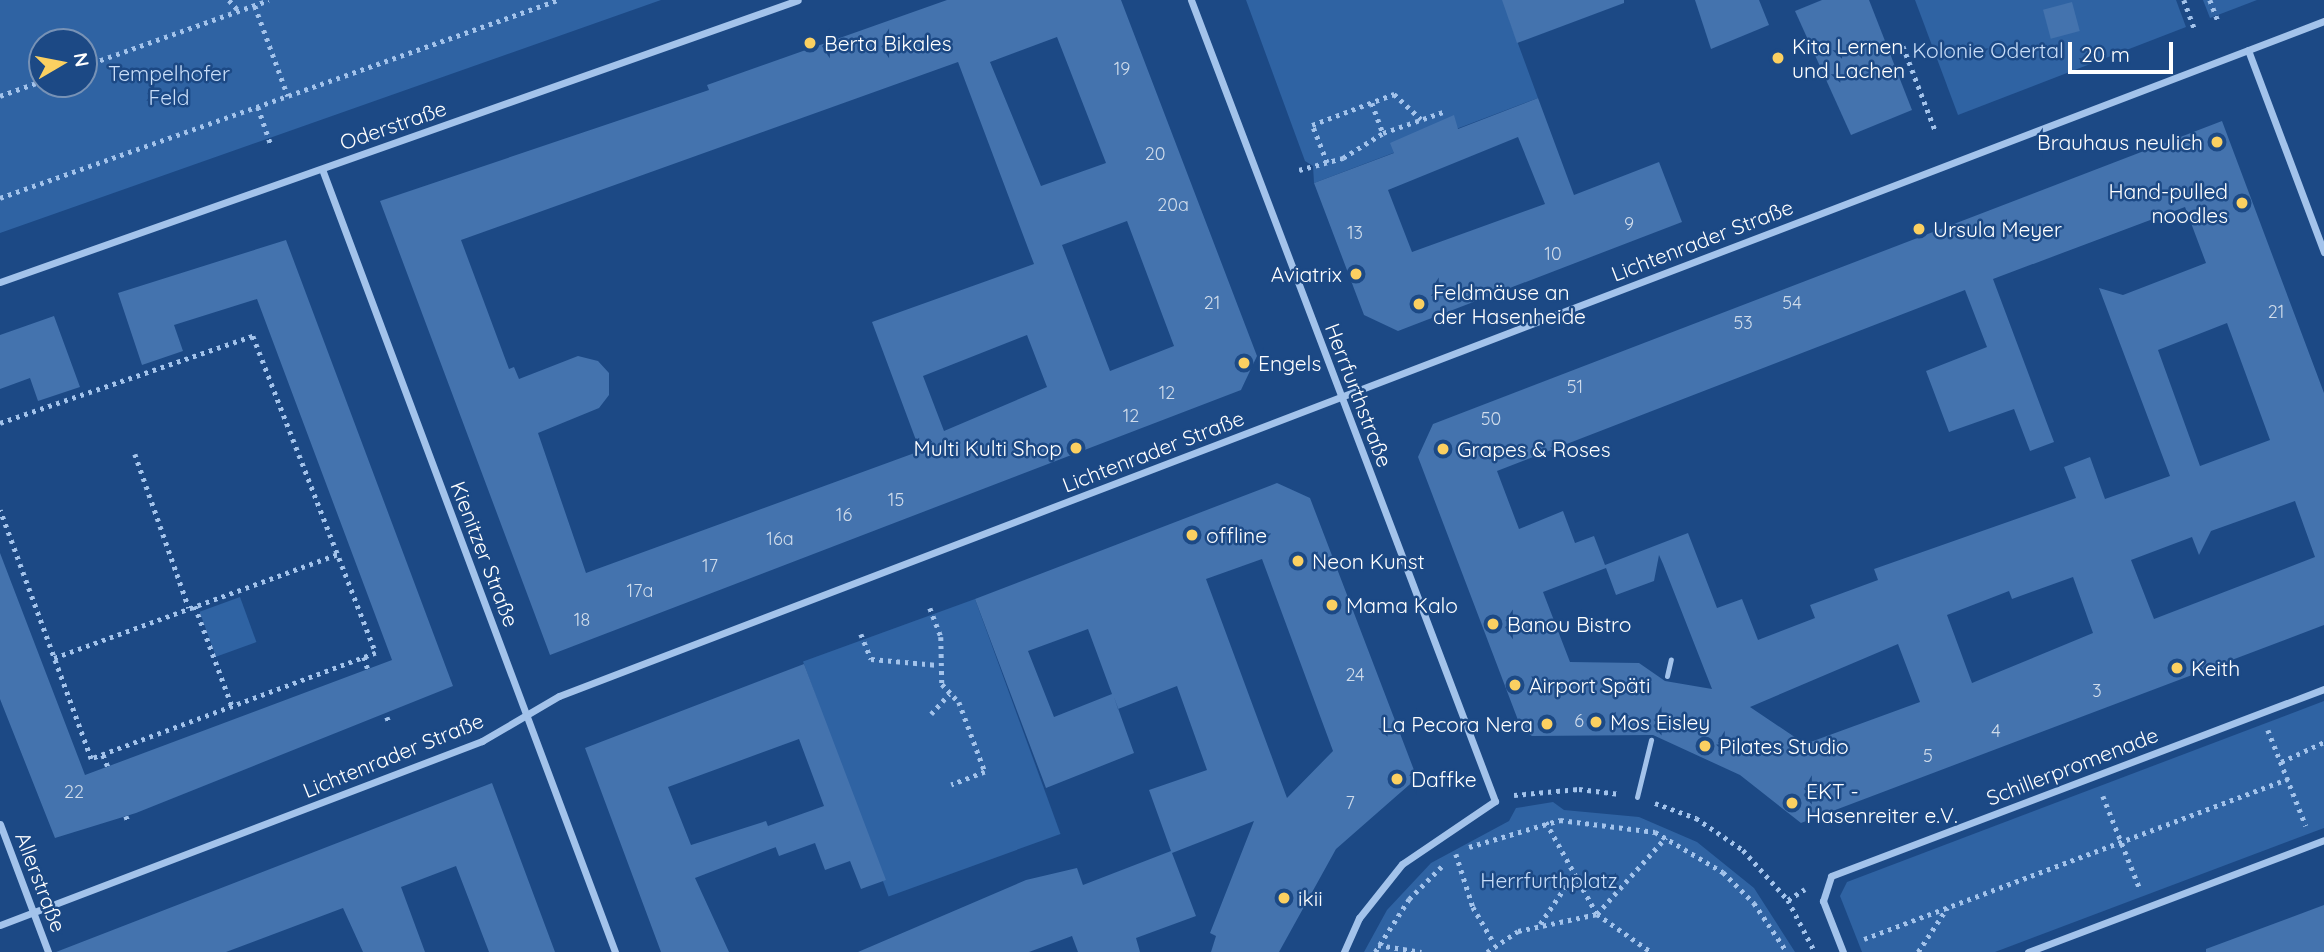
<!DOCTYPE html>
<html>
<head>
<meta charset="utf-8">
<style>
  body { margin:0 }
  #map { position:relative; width:2324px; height:952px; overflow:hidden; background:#1c4985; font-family:Quicksand,sans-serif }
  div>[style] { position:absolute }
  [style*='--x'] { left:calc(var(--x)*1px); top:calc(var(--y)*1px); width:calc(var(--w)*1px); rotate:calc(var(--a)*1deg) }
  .green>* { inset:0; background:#2f63a3; transform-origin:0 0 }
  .building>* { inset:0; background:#4473ae; transform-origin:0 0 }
  .path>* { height:4.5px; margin-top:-2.25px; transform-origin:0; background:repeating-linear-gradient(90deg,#a3c3eb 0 3.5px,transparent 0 8.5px) }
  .service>* { height:5px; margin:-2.5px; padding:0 2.5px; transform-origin:2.5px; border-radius:2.5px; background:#a3c3eb }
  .minor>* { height:7px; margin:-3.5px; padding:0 3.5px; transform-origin:3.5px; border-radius:3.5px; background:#a3c3eb }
  .dots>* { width:19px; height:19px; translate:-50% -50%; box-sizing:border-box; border:4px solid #1c4985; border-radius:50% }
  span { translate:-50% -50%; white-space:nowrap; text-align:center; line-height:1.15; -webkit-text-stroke:5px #1c4985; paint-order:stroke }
  .number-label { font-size:18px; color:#d0dceb }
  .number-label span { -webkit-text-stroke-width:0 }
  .poi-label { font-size:21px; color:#fff }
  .left { translate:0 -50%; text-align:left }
  .right { translate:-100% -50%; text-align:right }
  .park-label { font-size:21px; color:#c8ddf8 }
  .street-label { font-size:21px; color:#fff }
  .north { position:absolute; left:28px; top:28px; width:70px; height:70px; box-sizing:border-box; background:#1c4985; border:2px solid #7792b6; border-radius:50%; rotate:80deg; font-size:19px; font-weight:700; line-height:28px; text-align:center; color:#fff }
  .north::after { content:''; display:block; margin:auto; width:24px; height:32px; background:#fbd061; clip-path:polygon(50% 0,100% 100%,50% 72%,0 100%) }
  .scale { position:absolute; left:2068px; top:42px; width:105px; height:32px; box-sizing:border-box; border:4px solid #fff; border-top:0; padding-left:9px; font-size:21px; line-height:24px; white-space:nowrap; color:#fff; -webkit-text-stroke:5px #1c4985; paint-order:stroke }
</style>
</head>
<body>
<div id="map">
  <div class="green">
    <i style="clip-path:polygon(evenodd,0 0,661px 0,0 233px,0 0,42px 42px,84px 42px,84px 84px,42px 84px,42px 42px)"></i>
    <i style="clip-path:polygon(1246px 0,1559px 0,1509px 19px,1538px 98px,1314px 183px,1313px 166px,1305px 161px)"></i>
    <i style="clip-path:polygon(1915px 0,2176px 0,2186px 27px,1958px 115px)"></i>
    <i style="clip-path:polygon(2203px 0,2257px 0,2210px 18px)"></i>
    <i style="left:240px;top:597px;width:48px;height:43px;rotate:70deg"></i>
    <i style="left:975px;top:599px;width:250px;height:183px;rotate:70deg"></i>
    <i style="clip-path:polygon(2324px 701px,2324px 828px,1995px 952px,1862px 952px,1840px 896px,1847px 882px)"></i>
    <i style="clip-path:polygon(1553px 802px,1564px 810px,1639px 817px,1697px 842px,1754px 888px,1795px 952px,1364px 952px,1387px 910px,1431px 863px,1509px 821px,1516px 808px)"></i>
  </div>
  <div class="building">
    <i style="clip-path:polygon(evenodd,947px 0,1121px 0,1257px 356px,1241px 390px,550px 655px,380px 201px,709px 90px,707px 85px,947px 0,1057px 37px,1106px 163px,1041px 186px,990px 62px,1057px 37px,947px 0,958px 62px,1034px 264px,872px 322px,920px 451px,586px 573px,538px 433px,599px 408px,609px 395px,609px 373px,598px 361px,578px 356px,519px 379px,514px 367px,509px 369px,461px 240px,958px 62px,947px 0,1127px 221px,1174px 346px,1110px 371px,1062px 245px,1127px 221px,947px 0,1027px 335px,1047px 387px,944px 431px,923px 376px,1027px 335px)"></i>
    <i style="clip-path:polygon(1502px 0,1624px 0,1624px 3px,1517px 43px)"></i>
    <i style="clip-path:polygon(1695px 0,1759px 0,1769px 25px,1711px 49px)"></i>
    <i style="clip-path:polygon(1822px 0,1869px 0,1912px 110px,1851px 135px,1795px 11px)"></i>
    <i style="left:2072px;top:2px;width:30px;height:30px;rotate:75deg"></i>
    <i style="clip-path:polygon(evenodd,1538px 98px,1574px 195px,1659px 162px,1682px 222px,1398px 331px,1364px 315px,1314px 183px,1394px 153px,1390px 143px,1454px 115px,1458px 129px,1538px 98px,1518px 137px,1545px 204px,1412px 252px,1388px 190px,1518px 137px)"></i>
    <i style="clip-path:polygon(evenodd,2222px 121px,2324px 393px,2324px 625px,1801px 823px,1740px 775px,1653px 735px,1532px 736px,1521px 728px,1418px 457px,1433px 424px,2222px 121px,2185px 207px,2206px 263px,2123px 295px,2099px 288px,2170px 476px,2105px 499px,2090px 457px,2064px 467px,2076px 498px,1874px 569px,1878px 580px,1810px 605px,1815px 618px,1758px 640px,1742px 599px,1717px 608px,1688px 533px,1605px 565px,1594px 536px,1575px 543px,1563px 511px,1519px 529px,1497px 471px,1965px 290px,1987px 347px,1926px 371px,1949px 432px,2014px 409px,2030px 451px,2054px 442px,1993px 279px,2185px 207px,2222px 121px,2227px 323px,2270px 440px,2200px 466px,2158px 350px,2227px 323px,2222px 121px,2295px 501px,2315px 557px,2154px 619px,2131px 560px,2192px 537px,2199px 555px,2211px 531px,2295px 501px,2222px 121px,1659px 555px,1663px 564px,1712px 689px,1665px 681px,1639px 663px,1570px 662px,1543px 592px,1606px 568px,1616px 595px,1654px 581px,1659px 555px,2222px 121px,2073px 577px,2093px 633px,1972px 683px,1947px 615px,2009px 591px,2012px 599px,2073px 577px,2222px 121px,1898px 644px,1920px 702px,1805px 744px,1750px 707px,1898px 644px)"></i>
    <i style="clip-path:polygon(286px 240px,453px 686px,136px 813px,55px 838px,0 699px,0 553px,85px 775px,392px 660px,257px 299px,174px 325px,183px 351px,142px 365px,118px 293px)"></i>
    <i style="clip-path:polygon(54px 316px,80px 387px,38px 401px,30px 378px,0 389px,0 335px)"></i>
    <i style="clip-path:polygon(evenodd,1277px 483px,1310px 498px,1417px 778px,1336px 849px,1279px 952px,1211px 952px,1216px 936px,1210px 933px,1254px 821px,1172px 853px,1196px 916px,1136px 938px,1140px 952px,1078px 952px,1072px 936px,1029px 952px,858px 952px,1026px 880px,1077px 868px,1083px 885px,1171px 851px,1149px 790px,1207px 770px,1177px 686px,1118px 709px,1114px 697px,1134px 753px,1046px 788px,975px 599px,1277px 483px,1262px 559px,1333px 751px,1287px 798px,1206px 579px,1262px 559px,1277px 483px,1088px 629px,1112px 694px,1054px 717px,1028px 651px,1088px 629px)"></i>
    <i style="clip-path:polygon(804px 664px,886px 880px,861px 889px,850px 861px,825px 870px,815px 843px,779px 856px,768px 826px,824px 806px,799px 739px,668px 787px,691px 845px,766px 821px,776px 847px,695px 878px,729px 952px,661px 952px,585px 748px)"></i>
    <i style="clip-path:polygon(492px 783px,555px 952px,489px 952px,456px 866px,401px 887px,425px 952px,363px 952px,343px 908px,226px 952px,56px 952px)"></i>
    <i style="clip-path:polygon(2324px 905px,2324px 952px,2206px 952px,2206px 949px)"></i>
  </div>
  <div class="path">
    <i style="--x:229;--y:0;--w:15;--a:48"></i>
    <i style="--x:2184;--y:0;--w:32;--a:70"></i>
    <i style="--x:2210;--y:0;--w:22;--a:69"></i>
    <i style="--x:255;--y:6;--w:96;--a:69.9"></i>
    <i style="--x:1903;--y:46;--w:90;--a:69.1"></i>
    <i style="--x:84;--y:66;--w:196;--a:-19.6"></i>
    <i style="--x:0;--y:96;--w:45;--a:-19.7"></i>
    <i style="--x:1372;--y:103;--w:32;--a:70"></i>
    <i style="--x:258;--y:107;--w:39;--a:71"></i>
    <i style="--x:1327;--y:163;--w:41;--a:-111.5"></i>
    <i style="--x:1312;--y:125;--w:88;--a:-20.7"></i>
    <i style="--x:1394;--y:94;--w:37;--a:43"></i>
    <i style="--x:1299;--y:170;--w:46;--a:-15.3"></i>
    <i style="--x:1343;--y:158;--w:47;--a:-32"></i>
    <i style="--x:1383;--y:133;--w:67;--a:-19.2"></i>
    <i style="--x:0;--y:198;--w:592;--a:-19.54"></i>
    <i style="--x:0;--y:423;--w:268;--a:-19"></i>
    <i style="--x:253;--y:336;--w:340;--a:68.8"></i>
    <i style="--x:376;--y:653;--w:304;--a:159.6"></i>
    <i style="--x:91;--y:759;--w:265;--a:-110.1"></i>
    <i style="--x:135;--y:454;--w:163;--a:70.7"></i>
    <i style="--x:195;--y:606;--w:107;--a:69.7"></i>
    <i style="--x:930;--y:608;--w:31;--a:69"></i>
    <i style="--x:941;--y:637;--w:47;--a:88.8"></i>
    <i style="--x:942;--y:684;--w:25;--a:47"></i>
    <i style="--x:959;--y:702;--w:75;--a:69.6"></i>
    <i style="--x:985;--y:772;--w:36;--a:159"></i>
    <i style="--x:861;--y:634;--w:27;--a:68"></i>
    <i style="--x:871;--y:659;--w:67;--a:5.1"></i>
    <i style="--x:364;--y:657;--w:13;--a:72"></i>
    <i style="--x:54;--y:658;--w:302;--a:-20.1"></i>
    <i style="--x:931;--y:714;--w:27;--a:-48"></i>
    <i style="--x:387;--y:717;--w:5;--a:68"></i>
    <i style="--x:2268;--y:730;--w:103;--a:68.4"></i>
    <i style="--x:103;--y:755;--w:13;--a:67"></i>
    <i style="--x:2281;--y:762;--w:47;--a:-24.9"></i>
    <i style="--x:1514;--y:795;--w:65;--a:-5.3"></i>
    <i style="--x:1579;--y:789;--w:41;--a:7"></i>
    <i style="--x:2103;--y:796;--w:100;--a:68.3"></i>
    <i style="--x:1655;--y:803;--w:44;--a:20.1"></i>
    <i style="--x:1696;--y:818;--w:57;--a:34.2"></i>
    <i style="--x:1743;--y:850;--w:67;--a:48"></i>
    <i style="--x:1788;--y:900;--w:59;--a:62.6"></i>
    <i style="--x:126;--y:816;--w:5;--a:68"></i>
    <i style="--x:1546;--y:822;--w:105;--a:61"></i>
    <i style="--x:1597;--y:914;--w:103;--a:-48.1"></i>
    <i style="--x:1469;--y:847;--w:95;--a:-16.5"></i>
    <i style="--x:1560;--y:820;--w:96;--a:7.2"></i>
    <i style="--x:1655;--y:832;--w:79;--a:30.5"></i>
    <i style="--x:1723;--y:872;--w:44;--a:45"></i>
    <i style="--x:1754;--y:903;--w:59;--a:56"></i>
    <i style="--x:1456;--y:854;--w:56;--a:72.2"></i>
    <i style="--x:1473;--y:907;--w:42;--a:59.7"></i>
    <i style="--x:1788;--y:900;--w:20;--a:-33"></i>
    <i style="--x:1540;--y:924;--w:57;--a:-55.8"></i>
    <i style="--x:1864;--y:939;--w:453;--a:-20.7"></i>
    <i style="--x:1378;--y:945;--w:44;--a:9.2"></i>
    <i style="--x:1375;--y:952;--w:63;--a:-57.3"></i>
    <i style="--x:1409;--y:899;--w:47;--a:-45"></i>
    <i style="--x:1487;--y:952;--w:37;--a:-34"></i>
    <i style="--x:1518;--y:931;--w:81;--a:-12.1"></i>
    <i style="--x:1597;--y:914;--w:66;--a:35.1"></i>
    <i style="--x:1918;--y:952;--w:53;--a:-56.6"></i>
  </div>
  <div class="service">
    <i style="--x:1667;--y:676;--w:17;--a:-77"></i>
    <i style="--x:1637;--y:797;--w:59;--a:-76.2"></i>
  </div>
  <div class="minor">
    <i style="--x:1191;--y:0;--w:857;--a:69.22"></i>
    <i style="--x:1495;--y:801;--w:112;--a:145.9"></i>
    <i style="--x:1402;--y:864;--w:69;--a:128.5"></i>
    <i style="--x:1359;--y:918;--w:37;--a:114"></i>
    <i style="--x:2248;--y:50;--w:216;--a:69.4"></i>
    <i style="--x:322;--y:169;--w:836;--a:69.48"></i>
    <i style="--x:0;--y:282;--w:846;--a:-19.46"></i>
    <i style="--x:0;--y:824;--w:137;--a:69.4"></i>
    <i style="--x:0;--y:925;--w:516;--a:-20.89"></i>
    <i style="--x:482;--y:741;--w:89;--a:-30.3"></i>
    <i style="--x:559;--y:696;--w:1890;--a:-20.93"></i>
    <i style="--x:1843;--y:952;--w:55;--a:-111.4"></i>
    <i style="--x:1823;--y:901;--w:26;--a:-72"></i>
    <i style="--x:1831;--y:876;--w:527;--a:-20.77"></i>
    <i style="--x:2028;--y:952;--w:316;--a:-20.7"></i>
  </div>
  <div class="dots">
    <i style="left:810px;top:43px;background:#fbd061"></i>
    <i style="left:1778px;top:58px;background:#fbd061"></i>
    <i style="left:2217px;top:142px;background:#fbd061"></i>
    <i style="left:2242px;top:203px;background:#fbd061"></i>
    <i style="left:1919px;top:229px;background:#fbd061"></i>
    <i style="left:1356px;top:274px;background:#fbd061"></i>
    <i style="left:1419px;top:304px;background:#fbd061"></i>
    <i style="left:1244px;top:363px;background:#fbd061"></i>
    <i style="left:1076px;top:448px;background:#fbd061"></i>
    <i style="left:1443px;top:449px;background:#fbd061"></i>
    <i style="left:1192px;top:535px;background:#fbd061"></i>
    <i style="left:1298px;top:561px;background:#fbd061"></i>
    <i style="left:1332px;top:605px;background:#fbd061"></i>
    <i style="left:1493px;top:624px;background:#fbd061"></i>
    <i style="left:2177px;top:668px;background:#fbd061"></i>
    <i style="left:1515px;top:685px;background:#fbd061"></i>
    <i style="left:1596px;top:722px;background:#fbd061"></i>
    <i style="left:1547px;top:724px;background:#fbd061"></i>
    <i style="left:1705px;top:746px;background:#fbd061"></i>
    <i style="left:1397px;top:779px;background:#fbd061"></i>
    <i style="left:1792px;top:803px;background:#fbd061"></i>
    <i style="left:1284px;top:898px;background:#fbd061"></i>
  </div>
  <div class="number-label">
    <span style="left:1122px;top:69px">19</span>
    <span style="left:1155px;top:154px">20</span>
    <span style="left:1173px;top:205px">20a</span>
    <span style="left:1629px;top:224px">9</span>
    <span style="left:1355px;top:233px">13</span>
    <span style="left:1553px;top:254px">10</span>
    <span style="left:1212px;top:303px">21</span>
    <span style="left:1792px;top:303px">54</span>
    <span style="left:2276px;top:312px">21</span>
    <span style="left:1743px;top:323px">53</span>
    <span style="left:1575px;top:387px">51</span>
    <span style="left:1167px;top:393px">12</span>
    <span style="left:1131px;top:416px">12</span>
    <span style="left:1491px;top:419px">50</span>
    <span style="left:896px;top:500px">15</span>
    <span style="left:844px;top:515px">16</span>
    <span style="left:780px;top:539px">16a</span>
    <span style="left:710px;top:566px">17</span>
    <span style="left:640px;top:591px">17a</span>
    <span style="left:582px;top:620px">18</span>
    <span style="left:1355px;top:675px">24</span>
    <span style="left:2097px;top:691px">3</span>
    <span style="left:1579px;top:721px">6</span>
    <span style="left:1996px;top:731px">4</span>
    <span style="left:1928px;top:756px">5</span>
    <span style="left:74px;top:792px">22</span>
    <span style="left:1350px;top:803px">7</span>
  </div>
  <div class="poi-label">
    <span class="left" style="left:824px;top:43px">Berta Bikales</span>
    <span class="left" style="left:1792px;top:58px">Kita Lernen<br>und Lachen</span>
    <span class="right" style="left:2203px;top:142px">Brauhaus neulich</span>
    <span class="right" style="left:2228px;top:203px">Hand-pulled<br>noodles</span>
    <span class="left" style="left:1933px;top:229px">Ursula Meyer</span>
    <span class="right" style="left:1342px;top:274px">Aviatrix</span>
    <span class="left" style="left:1433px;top:304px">Feldmäuse an<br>der Hasenheide</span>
    <span class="left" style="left:1258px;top:363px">Engels</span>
    <span class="right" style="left:1062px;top:448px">Multi Kulti Shop</span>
    <span class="left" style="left:1457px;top:449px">Grapes &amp; Roses</span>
    <span class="left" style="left:1206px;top:535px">offline</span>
    <span class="left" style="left:1312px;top:561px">Neon Kunst</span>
    <span class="left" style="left:1346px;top:605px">Mama Kalo</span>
    <span class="left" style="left:1507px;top:624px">Banou Bistro</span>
    <span class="left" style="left:2191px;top:668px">Keith</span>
    <span class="left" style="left:1529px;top:685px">Airport Späti</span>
    <span class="left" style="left:1610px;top:722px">Mos Eisley</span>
    <span class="right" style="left:1533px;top:724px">La Pecora Nera</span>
    <span class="left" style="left:1719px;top:746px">Pilates Studio</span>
    <span class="left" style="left:1411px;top:779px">Daffke</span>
    <span class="left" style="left:1806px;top:803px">EKT -<br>Hasenreiter e.V.</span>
    <span class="left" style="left:1298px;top:898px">ikii</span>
  </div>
  <div class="park-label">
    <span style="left:1988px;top:50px">Kolonie Odertal</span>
    <span style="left:169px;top:85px">Tempelhofer<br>Feld</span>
    <span style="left:1549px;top:880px">Herrfurthplatz</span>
  </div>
  <div class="street-label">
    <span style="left:393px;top:125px;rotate:-19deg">Oderstraße</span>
    <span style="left:1702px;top:240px;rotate:-21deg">Lichtenrader Straße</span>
    <span style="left:1359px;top:395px;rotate:69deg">Herrfurthstraße</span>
    <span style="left:1153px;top:451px;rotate:-21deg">Lichtenrader Straße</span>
    <span style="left:485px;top:554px;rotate:69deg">Kienitzer Straße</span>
    <span style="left:393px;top:755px;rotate:-22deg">Lichtenrader Straße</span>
    <span style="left:2072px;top:766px;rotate:-21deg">Schillerpromenade</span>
    <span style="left:41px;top:882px;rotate:69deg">Allerstraße</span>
  </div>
  <div class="north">N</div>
  <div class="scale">20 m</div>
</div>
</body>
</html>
